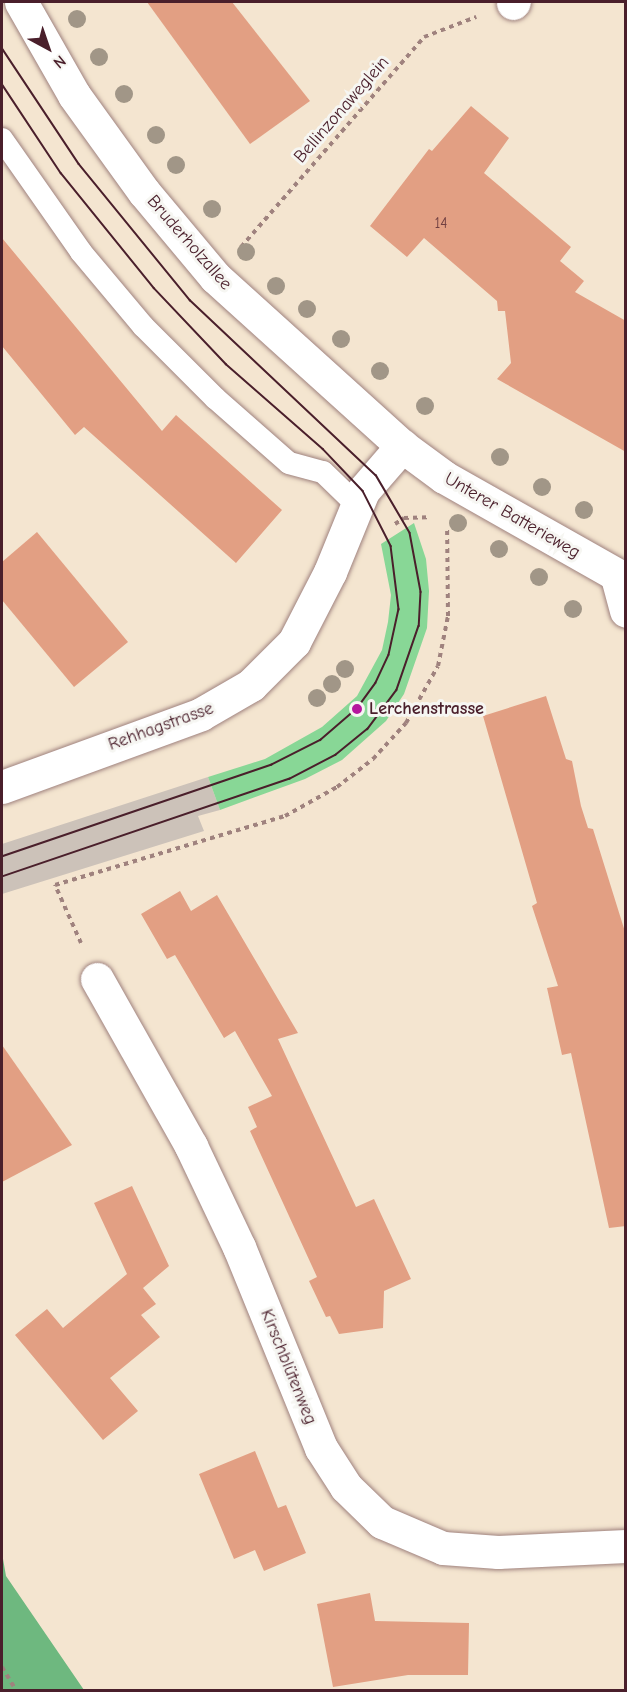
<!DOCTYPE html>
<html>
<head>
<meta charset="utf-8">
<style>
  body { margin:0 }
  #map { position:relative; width:627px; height:1692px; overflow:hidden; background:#f4e5d0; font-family:"Comic Neue",sans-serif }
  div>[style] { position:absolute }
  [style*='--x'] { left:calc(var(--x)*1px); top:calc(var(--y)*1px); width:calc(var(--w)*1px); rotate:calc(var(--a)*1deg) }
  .industrial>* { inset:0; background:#ccc2b9 }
  .green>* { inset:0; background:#88d796 }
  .forest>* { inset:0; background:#6eb87f }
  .building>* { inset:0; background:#e29f83 }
  .path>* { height:4px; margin-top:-2px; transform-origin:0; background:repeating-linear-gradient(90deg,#9f827e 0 4.5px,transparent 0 9px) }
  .roads { filter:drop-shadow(0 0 2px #9f827e) drop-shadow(0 0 2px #9f827e) }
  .service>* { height:22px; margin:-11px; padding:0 11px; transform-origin:11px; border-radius:11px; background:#fff }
  .minor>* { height:33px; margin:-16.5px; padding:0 16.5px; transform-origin:16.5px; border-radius:16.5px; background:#fff }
  .tram>* { height:1.5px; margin:-0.75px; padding:0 0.75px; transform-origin:0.75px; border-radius:0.75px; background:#4a1f2b }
  .trees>* { width:18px; height:18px; margin:-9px; border-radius:50%; background:#a19687 }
  .dots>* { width:16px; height:16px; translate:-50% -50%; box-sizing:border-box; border:3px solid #f6f6f2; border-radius:50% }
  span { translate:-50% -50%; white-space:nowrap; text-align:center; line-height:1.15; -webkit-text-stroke:6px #f6f6f2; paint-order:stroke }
  .number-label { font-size:15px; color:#703f41 }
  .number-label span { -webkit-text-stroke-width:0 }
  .street-label { font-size:18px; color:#4a1f2b }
  .poi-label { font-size:18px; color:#4a1f2b; font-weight:700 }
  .left { translate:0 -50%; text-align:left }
  .frame { position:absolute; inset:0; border:3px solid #4a1f2b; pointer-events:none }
  .north { position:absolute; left:18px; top:18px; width:60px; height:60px; -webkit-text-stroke:4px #f6f6f2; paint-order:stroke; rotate:140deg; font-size:16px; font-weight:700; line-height:24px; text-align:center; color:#4a1f2b }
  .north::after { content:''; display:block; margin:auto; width:21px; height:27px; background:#4a1f2b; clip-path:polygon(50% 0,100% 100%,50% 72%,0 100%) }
</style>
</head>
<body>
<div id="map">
  <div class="industrial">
    <i style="clip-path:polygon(208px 777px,220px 810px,198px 816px,204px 831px,2px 894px,2px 844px)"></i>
  </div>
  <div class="green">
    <i style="clip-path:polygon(414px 523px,426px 559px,429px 591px,427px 628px,404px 694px,386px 721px,342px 760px,305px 779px,220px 810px,208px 777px,265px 759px,322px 727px,357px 696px,382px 650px,388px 622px,391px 595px,381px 544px)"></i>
  </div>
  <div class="forest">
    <i style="clip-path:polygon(2px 1553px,6px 1576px,84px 1690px,2px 1690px)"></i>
  </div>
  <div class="building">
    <i style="clip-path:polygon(147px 2px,232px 2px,310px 101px,250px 144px)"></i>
    <i style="clip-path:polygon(471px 106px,509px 138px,484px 173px,571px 247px,560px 261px,584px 281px,575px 292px,626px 321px,626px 452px,497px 379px,511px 363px,505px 311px,498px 311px,497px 301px,424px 238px,407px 257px,370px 226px,429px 149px,432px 151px)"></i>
    <i style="clip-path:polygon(2px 238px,162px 431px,176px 415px,282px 510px,236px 563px,84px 427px,75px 435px,2px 346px)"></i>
    <i style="clip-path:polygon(37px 532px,128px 642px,74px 687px,2px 600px,2px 562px)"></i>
    <i style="clip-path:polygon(546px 696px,566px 759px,572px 761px,581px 806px,588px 828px,593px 829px,626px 935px,626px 1226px,609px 1228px,571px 1053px,562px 1055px,547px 988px,558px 986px,532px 906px,537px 903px,483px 716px)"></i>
    <i style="clip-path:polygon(180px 891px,191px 911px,217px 895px,298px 1033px,278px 1039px,356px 1207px,374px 1199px,411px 1279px,384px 1291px,383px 1328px,339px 1334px,330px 1316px,326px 1317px,309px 1281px,317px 1277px,250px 1131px,257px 1127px,248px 1107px,272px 1096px,235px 1031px,224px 1038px,175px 955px,167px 959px,141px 914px)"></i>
    <i style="clip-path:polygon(2px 1045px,72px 1145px,2px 1182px)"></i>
    <i style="clip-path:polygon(132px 1186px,169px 1266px,143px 1288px,156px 1304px,141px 1315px,160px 1337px,110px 1378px,138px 1411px,103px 1440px,15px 1335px,47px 1309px,63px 1328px,127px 1274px,94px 1203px)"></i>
    <i style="clip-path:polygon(255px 1451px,278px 1508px,286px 1505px,306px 1553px,264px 1571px,255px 1550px,234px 1559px,199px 1474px)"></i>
    <i style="clip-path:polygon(370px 1593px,375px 1621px,469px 1623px,468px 1675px,408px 1675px,333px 1687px,317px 1604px)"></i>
  </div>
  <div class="path">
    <i style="--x:241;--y:247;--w:279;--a:-48.9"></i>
    <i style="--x:424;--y:37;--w:56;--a:-21"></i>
    <i style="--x:395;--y:524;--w:11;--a:-34"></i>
    <i style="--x:404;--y:518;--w:24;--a:-2"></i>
    <i style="--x:81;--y:943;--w:64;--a:-114.1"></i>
    <i style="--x:55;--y:885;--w:240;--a:-16.7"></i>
    <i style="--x:285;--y:816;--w:60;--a:-29.1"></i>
    <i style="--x:337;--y:787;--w:46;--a:-37.9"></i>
    <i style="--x:373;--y:759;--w:49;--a:-47.5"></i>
    <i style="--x:406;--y:723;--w:65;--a:-60.7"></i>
    <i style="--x:438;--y:666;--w:51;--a:-78.7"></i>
    <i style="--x:448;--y:616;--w:90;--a:-90.6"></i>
    <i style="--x:2;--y:1667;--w:27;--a:59"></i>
  </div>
  <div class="roads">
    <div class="service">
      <i style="--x:2;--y:139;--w:138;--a:55"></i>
      <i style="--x:81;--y:252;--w:97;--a:50"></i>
      <i style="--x:143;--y:326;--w:102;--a:45"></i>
      <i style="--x:215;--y:398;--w:98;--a:41.3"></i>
      <i style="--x:289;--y:463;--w:35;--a:15"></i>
      <i style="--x:323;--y:472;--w:46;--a:44.1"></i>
    </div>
    <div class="minor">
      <i style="--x:21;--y:2;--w:107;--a:60.3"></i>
      <i style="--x:74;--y:95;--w:120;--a:54.2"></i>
      <i style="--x:144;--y:192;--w:111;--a:50.1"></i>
      <i style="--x:215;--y:277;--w:252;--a:42.1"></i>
      <i style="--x:402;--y:446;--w:52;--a:36.4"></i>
      <i style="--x:444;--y:477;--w:209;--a:29.5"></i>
      <i style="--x:513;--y:3;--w:1;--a:-45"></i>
      <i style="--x:617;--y:577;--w:35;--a:75"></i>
      <i style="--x:2;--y:787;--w:212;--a:-20.1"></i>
      <i style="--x:201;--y:714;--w:58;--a:-30.1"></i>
      <i style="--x:251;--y:685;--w:61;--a:-45"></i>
      <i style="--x:294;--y:642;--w:79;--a:-62.8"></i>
      <i style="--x:330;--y:572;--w:87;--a:-67.8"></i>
      <i style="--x:363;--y:491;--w:60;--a:-49.1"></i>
      <i style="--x:97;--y:979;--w:192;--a:60.6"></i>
      <i style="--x:191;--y:1146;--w:112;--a:64.6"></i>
      <i style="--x:239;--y:1247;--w:217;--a:67.8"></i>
      <i style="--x:321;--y:1448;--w:46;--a:57.3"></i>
      <i style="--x:346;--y:1487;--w:50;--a:44.2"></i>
      <i style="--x:382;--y:1522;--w:66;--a:23.1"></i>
      <i style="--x:443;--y:1548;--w:55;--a:4.2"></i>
      <i style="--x:498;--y:1552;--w:128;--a:-2.7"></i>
    </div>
  </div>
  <div class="tram">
    <i style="--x:2;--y:48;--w:139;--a:56.4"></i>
    <i style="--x:79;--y:164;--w:176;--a:50.8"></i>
    <i style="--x:190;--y:300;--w:255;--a:43.3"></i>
    <i style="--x:376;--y:475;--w:67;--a:59.6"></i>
    <i style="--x:410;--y:533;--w:60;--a:79.4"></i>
    <i style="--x:421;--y:592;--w:34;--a:93"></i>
    <i style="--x:419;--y:626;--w:68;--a:109"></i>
    <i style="--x:397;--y:690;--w:49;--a:126.6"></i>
    <i style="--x:368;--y:729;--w:41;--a:140.9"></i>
    <i style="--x:336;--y:755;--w:52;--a:152.4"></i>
    <i style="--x:290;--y:779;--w:304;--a:161.2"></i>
    <i style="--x:2;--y:84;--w:107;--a:56.5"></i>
    <i style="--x:61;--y:173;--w:148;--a:51"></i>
    <i style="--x:154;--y:288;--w:105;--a:46.5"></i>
    <i style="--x:226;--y:364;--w:129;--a:41.2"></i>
    <i style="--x:323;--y:449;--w:58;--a:46.4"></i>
    <i style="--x:363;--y:491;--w:62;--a:63"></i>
    <i style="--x:391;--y:546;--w:64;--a:82.8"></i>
    <i style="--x:399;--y:609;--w:47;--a:102.3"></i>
    <i style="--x:389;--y:655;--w:31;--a:115"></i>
    <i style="--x:376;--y:683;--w:32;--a:126"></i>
    <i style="--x:357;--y:709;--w:48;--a:139.3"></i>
    <i style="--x:321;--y:740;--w:55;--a:153"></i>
    <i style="--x:272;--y:765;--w:285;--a:161.2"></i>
  </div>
  <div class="trees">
    <i style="left:77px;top:19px"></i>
    <i style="left:99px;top:57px"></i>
    <i style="left:124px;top:94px"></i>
    <i style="left:156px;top:135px"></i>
    <i style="left:176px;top:165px"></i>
    <i style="left:212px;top:209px"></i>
    <i style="left:246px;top:252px"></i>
    <i style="left:276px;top:286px"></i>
    <i style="left:307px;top:309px"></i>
    <i style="left:341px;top:339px"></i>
    <i style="left:380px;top:371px"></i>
    <i style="left:425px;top:406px"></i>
    <i style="left:500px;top:457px"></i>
    <i style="left:542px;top:487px"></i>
    <i style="left:584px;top:510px"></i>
    <i style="left:458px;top:523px"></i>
    <i style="left:499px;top:549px"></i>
    <i style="left:539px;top:577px"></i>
    <i style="left:573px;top:609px"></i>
    <i style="left:345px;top:669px"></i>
    <i style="left:332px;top:684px"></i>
    <i style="left:317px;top:698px"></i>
  </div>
  <div class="dots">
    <i style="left:357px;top:709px;background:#b5179e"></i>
  </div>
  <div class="number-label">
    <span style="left:441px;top:224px">14</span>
  </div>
  <div class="street-label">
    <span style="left:342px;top:110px;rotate:-49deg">Bellinzonaweglein</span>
    <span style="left:189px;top:243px;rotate:49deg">Bruderholzallee</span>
    <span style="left:512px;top:516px;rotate:30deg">Unterer Batterieweg</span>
    <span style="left:161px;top:727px;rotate:-20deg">Rehhagstrasse</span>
    <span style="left:288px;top:1367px;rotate:68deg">Kirschblütenweg</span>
  </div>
  <div class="poi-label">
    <span class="left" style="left:369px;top:709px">Lerchenstrasse</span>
  </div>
  <div class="frame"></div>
  <div class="north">N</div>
</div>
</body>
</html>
